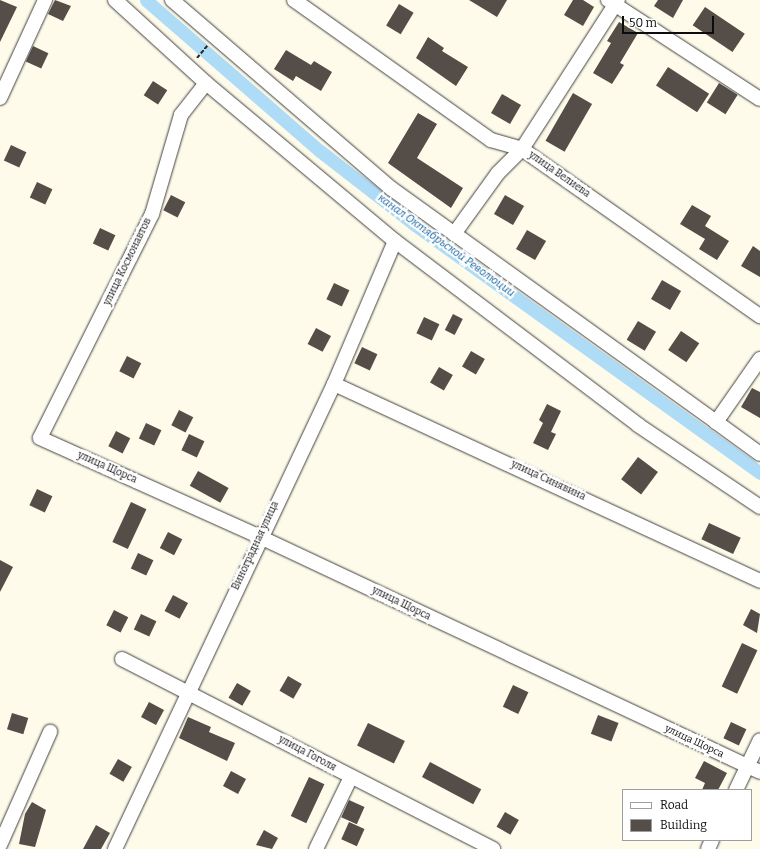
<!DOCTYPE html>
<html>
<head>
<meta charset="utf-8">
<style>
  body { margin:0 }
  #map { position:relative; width:760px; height:849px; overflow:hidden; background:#fffbea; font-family:Bitter,serif }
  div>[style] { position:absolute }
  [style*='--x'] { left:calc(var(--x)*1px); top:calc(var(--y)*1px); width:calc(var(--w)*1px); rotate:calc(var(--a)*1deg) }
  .canal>* { height:13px; margin:-6.5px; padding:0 6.5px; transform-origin:6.5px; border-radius:6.5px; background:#aedcf7 }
  .building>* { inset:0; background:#544d48; transform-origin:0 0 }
  .path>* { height:2px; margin-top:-1px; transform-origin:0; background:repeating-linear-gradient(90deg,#2e2e2e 0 4px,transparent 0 6px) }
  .roads { filter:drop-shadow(0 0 1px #3f3f3f) drop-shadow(0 0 1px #3f3f3f) }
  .minor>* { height:14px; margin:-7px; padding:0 7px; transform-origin:7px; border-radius:7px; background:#fff }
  span { translate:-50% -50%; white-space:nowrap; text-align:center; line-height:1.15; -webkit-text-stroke:4px #fff; paint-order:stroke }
  .street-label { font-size:10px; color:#0c0c0c }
  .water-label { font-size:11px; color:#14629e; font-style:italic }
  .legend { position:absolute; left:622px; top:789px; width:130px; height:52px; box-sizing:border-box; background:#fff; border:1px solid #9e9e9e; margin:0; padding:5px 7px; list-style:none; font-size:12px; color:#0c0c0c }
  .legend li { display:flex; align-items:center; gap:8px; height:20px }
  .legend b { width:20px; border:1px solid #9e9e9e }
  .scale { position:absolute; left:622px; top:16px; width:92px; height:18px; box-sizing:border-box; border:2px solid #0c0c0c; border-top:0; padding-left:5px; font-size:12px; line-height:14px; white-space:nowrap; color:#0c0c0c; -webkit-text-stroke:3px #fff; paint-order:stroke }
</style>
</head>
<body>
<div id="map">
  <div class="canal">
    <i style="--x:146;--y:0;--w:230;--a:41"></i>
    <i style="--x:320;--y:151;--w:120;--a:37.9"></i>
    <i style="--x:415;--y:225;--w:425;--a:35.7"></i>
  </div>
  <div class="building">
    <i style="clip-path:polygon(0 0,17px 7px,0 42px)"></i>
    <i style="clip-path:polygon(55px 0,71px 6px,63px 21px,48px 14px)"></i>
    <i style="clip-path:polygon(469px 0,507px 0,497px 17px)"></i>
    <i style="clip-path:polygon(573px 0,583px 0,594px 7px,583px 26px,564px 15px)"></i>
    <i style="clip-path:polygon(658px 0,683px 0,673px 18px,654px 6px)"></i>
    <i style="left:399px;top:4px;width:17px;height:25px;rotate:31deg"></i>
    <i style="left:705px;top:7px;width:48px;height:22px;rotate:34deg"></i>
    <i style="clip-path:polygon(619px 22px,638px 33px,620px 63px,624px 65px,612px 84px,593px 73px,611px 43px,607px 41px)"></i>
    <i style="clip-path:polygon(428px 37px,444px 48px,442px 51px,468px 67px,456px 86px,416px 58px)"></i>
    <i style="left:33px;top:46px;width:17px;height:17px;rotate:25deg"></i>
    <i style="clip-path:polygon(286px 50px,311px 65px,314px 61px,332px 72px,321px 91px,296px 76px,293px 81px,274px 69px)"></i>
    <i style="left:668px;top:67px;width:49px;height:22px;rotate:33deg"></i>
    <i style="left:153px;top:81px;width:17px;height:17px;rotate:33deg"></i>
    <i style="left:719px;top:83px;width:22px;height:23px;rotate:32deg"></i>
    <i style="left:573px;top:93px;width:22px;height:55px;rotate:30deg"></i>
    <i style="left:502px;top:94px;width:22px;height:22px;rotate:30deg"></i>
    <i style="clip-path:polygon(418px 113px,437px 124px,417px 158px,463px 188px,451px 208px,388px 163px)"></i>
    <i style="left:11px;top:145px;width:17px;height:17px;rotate:25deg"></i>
    <i style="left:37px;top:182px;width:17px;height:17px;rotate:25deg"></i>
    <i style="left:171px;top:195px;width:16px;height:17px;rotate:27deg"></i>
    <i style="left:505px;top:195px;width:22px;height:22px;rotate:30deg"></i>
    <i style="clip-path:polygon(692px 205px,711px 216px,705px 226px,729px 241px,717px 260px,699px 249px,705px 239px,680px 224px)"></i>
    <i style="left:100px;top:228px;width:17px;height:17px;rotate:25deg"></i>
    <i style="left:527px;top:230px;width:22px;height:22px;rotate:30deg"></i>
    <i style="clip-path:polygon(753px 246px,760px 251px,760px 277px,741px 266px)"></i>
    <i style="left:662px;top:280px;width:22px;height:22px;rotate:30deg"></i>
    <i style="left:334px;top:283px;width:17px;height:18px;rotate:25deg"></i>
    <i style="left:453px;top:314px;width:11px;height:18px;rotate:27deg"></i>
    <i style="left:424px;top:317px;width:17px;height:18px;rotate:25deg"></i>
    <i style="left:638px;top:321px;width:21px;height:22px;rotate:31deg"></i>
    <i style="left:316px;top:328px;width:17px;height:18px;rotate:28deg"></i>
    <i style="left:681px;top:331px;width:22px;height:23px;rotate:34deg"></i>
    <i style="left:362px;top:347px;width:17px;height:18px;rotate:25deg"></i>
    <i style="left:471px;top:351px;width:16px;height:18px;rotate:30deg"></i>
    <i style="left:127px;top:356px;width:16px;height:17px;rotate:27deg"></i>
    <i style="left:439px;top:367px;width:16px;height:18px;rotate:30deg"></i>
    <i style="clip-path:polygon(752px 388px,760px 392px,760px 418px,741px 407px)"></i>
    <i style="clip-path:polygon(547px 404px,561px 411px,551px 432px,556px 434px,548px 450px,533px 443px,543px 423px,539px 420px)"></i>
    <i style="left:179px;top:410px;width:16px;height:17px;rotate:27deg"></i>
    <i style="left:146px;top:423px;width:17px;height:17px;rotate:25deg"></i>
    <i style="left:116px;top:431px;width:16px;height:17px;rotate:27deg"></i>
    <i style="left:189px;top:434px;width:17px;height:18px;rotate:25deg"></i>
    <i style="left:638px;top:457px;width:25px;height:28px;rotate:37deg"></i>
    <i style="left:198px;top:471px;width:35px;height:17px;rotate:29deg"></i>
    <i style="left:37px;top:489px;width:17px;height:18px;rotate:25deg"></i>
    <i style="left:131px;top:502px;width:17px;height:44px;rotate:25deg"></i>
    <i style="left:709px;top:523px;width:35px;height:18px;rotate:25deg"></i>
    <i style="left:168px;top:532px;width:16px;height:18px;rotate:27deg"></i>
    <i style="left:138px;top:553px;width:17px;height:17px;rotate:25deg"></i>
    <i style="clip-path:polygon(0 560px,13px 567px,0 592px)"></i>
    <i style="left:173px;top:595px;width:17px;height:18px;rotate:28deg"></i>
    <i style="clip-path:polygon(751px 609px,760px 614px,757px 633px,743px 625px)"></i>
    <i style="left:114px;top:610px;width:16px;height:17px;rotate:27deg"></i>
    <i style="left:141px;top:614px;width:17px;height:17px;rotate:25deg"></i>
    <i style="left:742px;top:643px;width:17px;height:48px;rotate:25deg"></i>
    <i style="left:288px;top:676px;width:16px;height:17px;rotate:30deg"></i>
    <i style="left:237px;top:683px;width:16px;height:17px;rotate:30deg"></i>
    <i style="left:513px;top:685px;width:17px;height:24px;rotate:25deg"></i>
    <i style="left:149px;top:702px;width:17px;height:17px;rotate:28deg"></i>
    <i style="left:12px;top:713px;width:17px;height:17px;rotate:17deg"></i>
    <i style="left:598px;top:715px;width:22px;height:20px;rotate:21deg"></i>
    <i style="clip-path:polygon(188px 717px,211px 727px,209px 732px,235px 743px,227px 761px,179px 738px)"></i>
    <i style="left:731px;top:722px;width:17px;height:18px;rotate:25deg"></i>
    <i style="left:368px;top:723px;width:41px;height:25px;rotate:26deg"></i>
    <i style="left:118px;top:759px;width:16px;height:17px;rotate:30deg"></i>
    <i style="clip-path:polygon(704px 761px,727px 773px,718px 790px,702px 790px,705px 783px,695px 778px)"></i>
    <i style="left:430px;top:762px;width:58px;height:17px;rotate:28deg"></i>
    <i style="left:231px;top:771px;width:17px;height:17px;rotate:28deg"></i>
    <i style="left:309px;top:777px;width:17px;height:43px;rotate:25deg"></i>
    <i style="left:349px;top:800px;width:17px;height:19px;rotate:24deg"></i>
    <i style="clip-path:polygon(32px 802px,46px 810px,35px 847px,19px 844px,25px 814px)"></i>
    <i style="left:505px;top:812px;width:16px;height:17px;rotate:30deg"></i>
    <i style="left:349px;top:822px;width:17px;height:19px;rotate:24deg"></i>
    <i style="clip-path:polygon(96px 825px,110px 833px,101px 849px,83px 849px)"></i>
    <i style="clip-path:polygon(264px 830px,278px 838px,272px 849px,256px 845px)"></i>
  </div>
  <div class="path">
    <i style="--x:197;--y:58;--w:16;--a:-50"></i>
  </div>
  <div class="roads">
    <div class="minor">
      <i style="--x:115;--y:0;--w:123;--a:42.4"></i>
      <i style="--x:206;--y:83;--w:246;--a:39.9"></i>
      <i style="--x:395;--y:241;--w:305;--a:37.1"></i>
      <i style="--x:638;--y:425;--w:147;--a:33.9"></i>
      <i style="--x:172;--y:0;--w:290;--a:40.7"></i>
      <i style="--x:392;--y:189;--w:399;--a:35.7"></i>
      <i style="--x:294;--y:0;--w:242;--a:35.4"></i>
      <i style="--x:491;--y:140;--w:32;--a:16"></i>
      <i style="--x:522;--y:149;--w:291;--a:35.1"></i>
      <i style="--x:608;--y:0;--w:181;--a:33.1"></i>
      <i style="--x:206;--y:83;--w:41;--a:128"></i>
      <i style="--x:181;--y:115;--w:103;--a:106.3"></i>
      <i style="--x:152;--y:214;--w:250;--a:116.6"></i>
      <i style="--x:40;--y:438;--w:241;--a:24.2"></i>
      <i style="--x:260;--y:537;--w:552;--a:25.17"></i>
      <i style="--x:0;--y:98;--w:108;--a:-65.3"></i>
      <i style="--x:454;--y:234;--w:75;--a:-54.2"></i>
      <i style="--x:498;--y:173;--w:34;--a:-45"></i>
      <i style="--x:522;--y:149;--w:177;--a:-57.2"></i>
      <i style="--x:760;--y:359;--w:77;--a:124.9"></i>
      <i style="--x:716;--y:422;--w:54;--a:36"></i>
      <i style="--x:334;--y:384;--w:469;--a:24.8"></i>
      <i style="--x:122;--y:659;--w:417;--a:27.1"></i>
      <i style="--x:736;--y:790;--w:55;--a:-64.4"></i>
      <i style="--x:0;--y:845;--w:124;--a:-66.1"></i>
      <i style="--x:115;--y:849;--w:514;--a:-64.78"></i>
      <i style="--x:334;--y:384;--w:155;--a:-66.9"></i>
      <i style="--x:316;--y:849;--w:80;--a:-64.1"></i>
      <i style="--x:708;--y:849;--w:10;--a:-66"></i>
    </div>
  </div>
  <div class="street-label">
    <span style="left:559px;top:175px;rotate:35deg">улица Велиева</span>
    <span style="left:128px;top:262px;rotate:-64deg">улица Космонавтов</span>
    <span style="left:107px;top:468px;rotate:24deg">улица Щорса</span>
    <span style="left:548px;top:481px;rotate:25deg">улица Синявина</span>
    <span style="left:256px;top:546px;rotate:-65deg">Виноградная улица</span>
    <span style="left:401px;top:604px;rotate:26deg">улица Щорса</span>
    <span style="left:694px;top:742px;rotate:25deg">улица Щорса</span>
    <span style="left:307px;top:754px;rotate:28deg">улица Гоголя</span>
  </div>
  <div class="water-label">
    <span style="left:446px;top:246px;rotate:36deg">канал Октябрьской Революции</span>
  </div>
  <ul class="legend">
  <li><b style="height:5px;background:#fff"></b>Road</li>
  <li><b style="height:11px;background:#544d48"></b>Building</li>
  </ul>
  <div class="scale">50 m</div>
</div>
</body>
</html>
